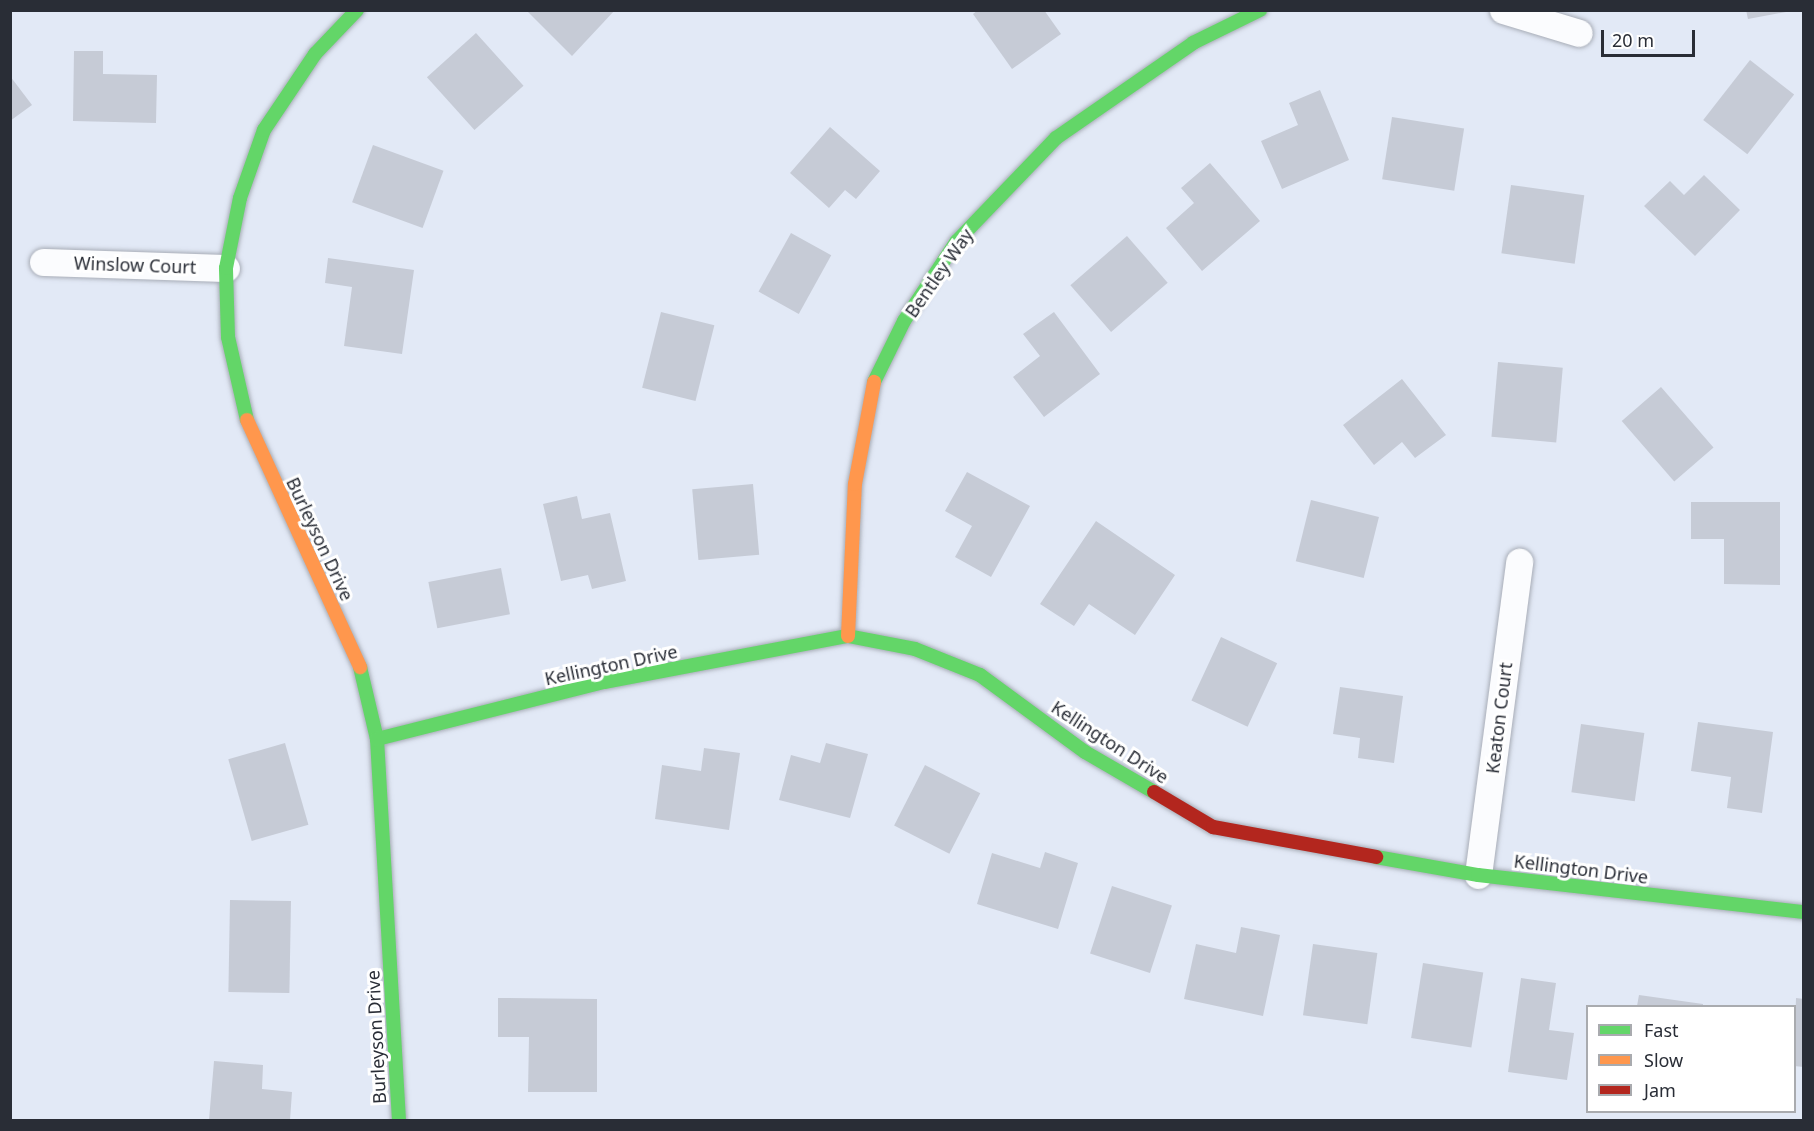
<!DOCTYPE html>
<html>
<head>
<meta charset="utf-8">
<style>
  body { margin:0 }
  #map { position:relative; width:1814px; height:1131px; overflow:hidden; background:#e2e9f6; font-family:"Noto Sans",sans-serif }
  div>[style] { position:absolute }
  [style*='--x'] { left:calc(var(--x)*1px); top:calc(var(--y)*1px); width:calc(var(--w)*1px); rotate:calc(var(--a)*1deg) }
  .building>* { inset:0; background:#c6cbd6; transform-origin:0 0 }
  .roads { filter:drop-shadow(0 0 2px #a8adb7) drop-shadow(0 0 2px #a8adb7) }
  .street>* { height:27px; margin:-13.5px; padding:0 13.5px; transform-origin:13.5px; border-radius:13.5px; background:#fbfcfe }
  .fast>* { height:14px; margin:-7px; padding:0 7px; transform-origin:7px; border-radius:7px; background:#63d668 }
  .slow>* { height:14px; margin:-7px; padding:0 7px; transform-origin:7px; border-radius:7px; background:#ff974d }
  .jam>* { height:14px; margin:-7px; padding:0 7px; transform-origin:7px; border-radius:7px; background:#b3261e }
  span { translate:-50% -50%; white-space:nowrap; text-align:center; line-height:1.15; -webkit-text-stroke:6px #fff; paint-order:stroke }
  .street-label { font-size:18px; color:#292d36 }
  .frame { position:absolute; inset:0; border:12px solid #292d36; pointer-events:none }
  .legend { position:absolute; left:1586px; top:1005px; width:210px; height:108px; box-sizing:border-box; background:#fff; border:2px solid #a9abaf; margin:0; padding:8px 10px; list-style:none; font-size:18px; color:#292d36 }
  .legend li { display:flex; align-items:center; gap:12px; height:30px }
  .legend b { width:30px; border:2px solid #a9abaf }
  .scale { position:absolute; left:1601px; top:30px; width:94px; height:27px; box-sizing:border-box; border:3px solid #292d36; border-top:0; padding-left:8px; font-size:18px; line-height:21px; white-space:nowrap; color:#292d36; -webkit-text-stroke:4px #fff; paint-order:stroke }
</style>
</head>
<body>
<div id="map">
  <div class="building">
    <i style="clip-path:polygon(526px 10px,615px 10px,572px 56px)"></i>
    <i style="clip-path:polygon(978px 10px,1044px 10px,1061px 34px,1012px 69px,973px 14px)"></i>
    <i style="clip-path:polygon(1746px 10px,1786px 10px,1786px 12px,1748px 19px)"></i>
    <i style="left:476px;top:33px;width:71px;height:66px;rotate:48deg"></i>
    <i style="clip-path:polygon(74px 51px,103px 51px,103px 74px,157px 75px,156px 123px,73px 121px)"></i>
    <i style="left:1750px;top:60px;width:56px;height:76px;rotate:38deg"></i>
    <i style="clip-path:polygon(10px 76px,32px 105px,10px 121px)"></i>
    <i style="clip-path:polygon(1320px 90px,1349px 160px,1282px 189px,1261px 141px,1298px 125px,1289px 103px)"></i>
    <i style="left:1392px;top:117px;width:73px;height:63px;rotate:9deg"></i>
    <i style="clip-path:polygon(830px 127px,880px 171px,856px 199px,845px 190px,829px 208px,790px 173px)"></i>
    <i style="left:373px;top:145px;width:75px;height:61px;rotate:20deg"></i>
    <i style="clip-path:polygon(1210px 163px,1260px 221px,1202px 271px,1166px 228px,1194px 203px,1181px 188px)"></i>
    <i style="clip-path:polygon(1704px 175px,1740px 210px,1695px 256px,1644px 206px,1670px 181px,1684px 195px)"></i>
    <i style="left:1511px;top:185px;width:74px;height:69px;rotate:8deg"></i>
    <i style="left:791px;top:233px;width:46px;height:67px;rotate:29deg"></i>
    <i style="left:1127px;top:236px;width:62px;height:75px;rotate:49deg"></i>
    <i style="clip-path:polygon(328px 258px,414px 270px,402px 354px,344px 346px,352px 287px,325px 283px)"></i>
    <i style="left:661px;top:312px;width:55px;height:78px;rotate:14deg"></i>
    <i style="clip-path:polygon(1054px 312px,1100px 374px,1044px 417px,1013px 377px,1040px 356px,1023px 334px)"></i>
    <i style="left:1498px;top:362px;width:65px;height:75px;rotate:5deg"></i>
    <i style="clip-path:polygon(1402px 379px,1446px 435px,1415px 458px,1402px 442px,1374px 465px,1343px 425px)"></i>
    <i style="left:1661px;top:387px;width:80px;height:52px;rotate:49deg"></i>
    <i style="clip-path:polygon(967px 472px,1030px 506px,991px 577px,955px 557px,972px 526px,945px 511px)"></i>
    <i style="left:753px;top:484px;width:71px;height:61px;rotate:85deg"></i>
    <i style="clip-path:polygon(577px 496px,582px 519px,610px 513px,626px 581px,592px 589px,588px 575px,561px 581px,543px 504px)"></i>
    <i style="left:1311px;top:500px;width:70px;height:63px;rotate:14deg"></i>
    <i style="clip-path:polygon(1691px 502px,1780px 502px,1780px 585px,1724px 584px,1724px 539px,1691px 539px)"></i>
    <i style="clip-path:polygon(1096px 521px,1175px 575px,1135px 635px,1089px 604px,1074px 626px,1040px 604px)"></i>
    <i style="left:501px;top:568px;width:47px;height:74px;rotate:79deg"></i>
    <i style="left:1221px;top:637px;width:62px;height:70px;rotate:25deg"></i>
    <i style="clip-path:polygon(1340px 687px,1403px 696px,1394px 763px,1358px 758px,1360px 738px,1333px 734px)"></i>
    <i style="clip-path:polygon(1698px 722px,1773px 732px,1762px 813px,1727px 808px,1731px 777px,1691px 771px)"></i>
    <i style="left:1581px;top:724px;width:64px;height:69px;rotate:8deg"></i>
    <i style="left:285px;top:743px;width:85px;height:59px;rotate:74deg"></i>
    <i style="clip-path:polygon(826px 743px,868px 754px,850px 818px,779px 800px,791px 755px,820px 763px)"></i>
    <i style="clip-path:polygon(704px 748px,740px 753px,729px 830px,655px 819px,662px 765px,701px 771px)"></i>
    <i style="left:925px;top:765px;width:62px;height:68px;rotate:27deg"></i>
    <i style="clip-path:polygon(1045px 852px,1078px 863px,1058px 929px,977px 904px,992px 853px,1040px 868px)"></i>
    <i style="left:1112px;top:886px;width:63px;height:71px;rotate:18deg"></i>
    <i style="left:230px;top:900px;width:61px;height:92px;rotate:1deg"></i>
    <i style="clip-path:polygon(1241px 927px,1280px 935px,1263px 1016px,1184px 999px,1196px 944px,1236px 953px)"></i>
    <i style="left:1313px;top:944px;width:65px;height:72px;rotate:8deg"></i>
    <i style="left:1423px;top:963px;width:61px;height:76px;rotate:9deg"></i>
    <i style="clip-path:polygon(1521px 978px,1556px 983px,1549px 1030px,1574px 1033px,1567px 1080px,1508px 1072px)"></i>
    <i style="clip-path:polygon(1639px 995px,1703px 1004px,1703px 1006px,1637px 1006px)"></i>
    <i style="clip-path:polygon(498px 998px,597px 999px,597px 1092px,528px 1092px,529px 1037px,498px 1037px)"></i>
    <i style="clip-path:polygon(1796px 998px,1804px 999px,1804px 1067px,1794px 1066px)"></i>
    <i style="clip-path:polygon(214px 1061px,263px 1065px,262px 1089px,292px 1092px,290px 1120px,209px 1120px)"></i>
  </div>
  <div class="roads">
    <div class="street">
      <i style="--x:1503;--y:10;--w:79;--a:16.8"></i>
      <i style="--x:43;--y:262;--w:183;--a:1.9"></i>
      <i style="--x:1478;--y:875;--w:316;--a:-82.5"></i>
    </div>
    <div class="fast">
      <i style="--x:874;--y:382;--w:68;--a:-63.8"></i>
      <i style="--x:904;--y:321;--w:96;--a:-56.5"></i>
      <i style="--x:957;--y:241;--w:143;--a:-46.1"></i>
      <i style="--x:1056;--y:138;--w:167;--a:-34.7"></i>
      <i style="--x:1193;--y:43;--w:75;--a:-26.2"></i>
      <i style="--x:247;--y:420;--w:85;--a:-102.9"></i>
      <i style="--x:228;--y:337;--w:69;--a:-91.7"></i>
      <i style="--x:226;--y:268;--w:71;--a:-78.7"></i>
      <i style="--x:240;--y:198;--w:72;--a:-70.6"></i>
      <i style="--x:264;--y:130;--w:92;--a:-56.1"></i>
      <i style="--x:315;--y:54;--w:61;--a:-46.3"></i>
      <i style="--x:360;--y:667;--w:74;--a:76.7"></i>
      <i style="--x:377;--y:739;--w:382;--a:86.7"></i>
      <i style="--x:377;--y:739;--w:234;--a:-14.1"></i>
      <i style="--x:604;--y:682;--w:248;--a:-10.7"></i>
      <i style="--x:848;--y:636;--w:68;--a:11"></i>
      <i style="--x:915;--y:649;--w:70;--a:21.8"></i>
      <i style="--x:980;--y:675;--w:130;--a:36.3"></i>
      <i style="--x:1085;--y:752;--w:80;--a:30.1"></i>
      <i style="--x:1376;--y:857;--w:104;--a:10"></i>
      <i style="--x:1478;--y:875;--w:328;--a:6.5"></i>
    </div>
    <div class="slow">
      <i style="--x:247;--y:420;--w:272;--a:65.4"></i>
      <i style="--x:848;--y:636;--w:152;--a:-87.4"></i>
      <i style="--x:855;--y:484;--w:104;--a:-79.4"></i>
    </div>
    <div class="jam">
      <i style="--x:1154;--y:792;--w:69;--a:30.7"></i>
      <i style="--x:1213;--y:827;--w:166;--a:10.4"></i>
    </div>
  </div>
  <div class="street-label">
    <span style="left:135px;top:265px;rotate:2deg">Winslow Court</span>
    <span style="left:939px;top:273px;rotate:-55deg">Bentley Way</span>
    <span style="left:320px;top:539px;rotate:65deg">Burleyson Drive</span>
    <span style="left:611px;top:665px;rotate:-12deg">Kellington Drive</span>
    <span style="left:1499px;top:718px;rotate:-83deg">Keaton Court</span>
    <span style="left:1110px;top:742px;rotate:33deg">Kellington Drive</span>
    <span style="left:1581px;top:869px;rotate:7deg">Kellington Drive</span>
    <span style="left:376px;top:1037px;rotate:-93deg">Burleyson Drive</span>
  </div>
  <div class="frame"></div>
  <ul class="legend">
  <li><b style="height:8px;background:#63d668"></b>Fast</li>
  <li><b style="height:8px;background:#ff974d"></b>Slow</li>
  <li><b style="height:8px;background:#b3261e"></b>Jam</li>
  </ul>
  <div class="scale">20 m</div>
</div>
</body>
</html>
